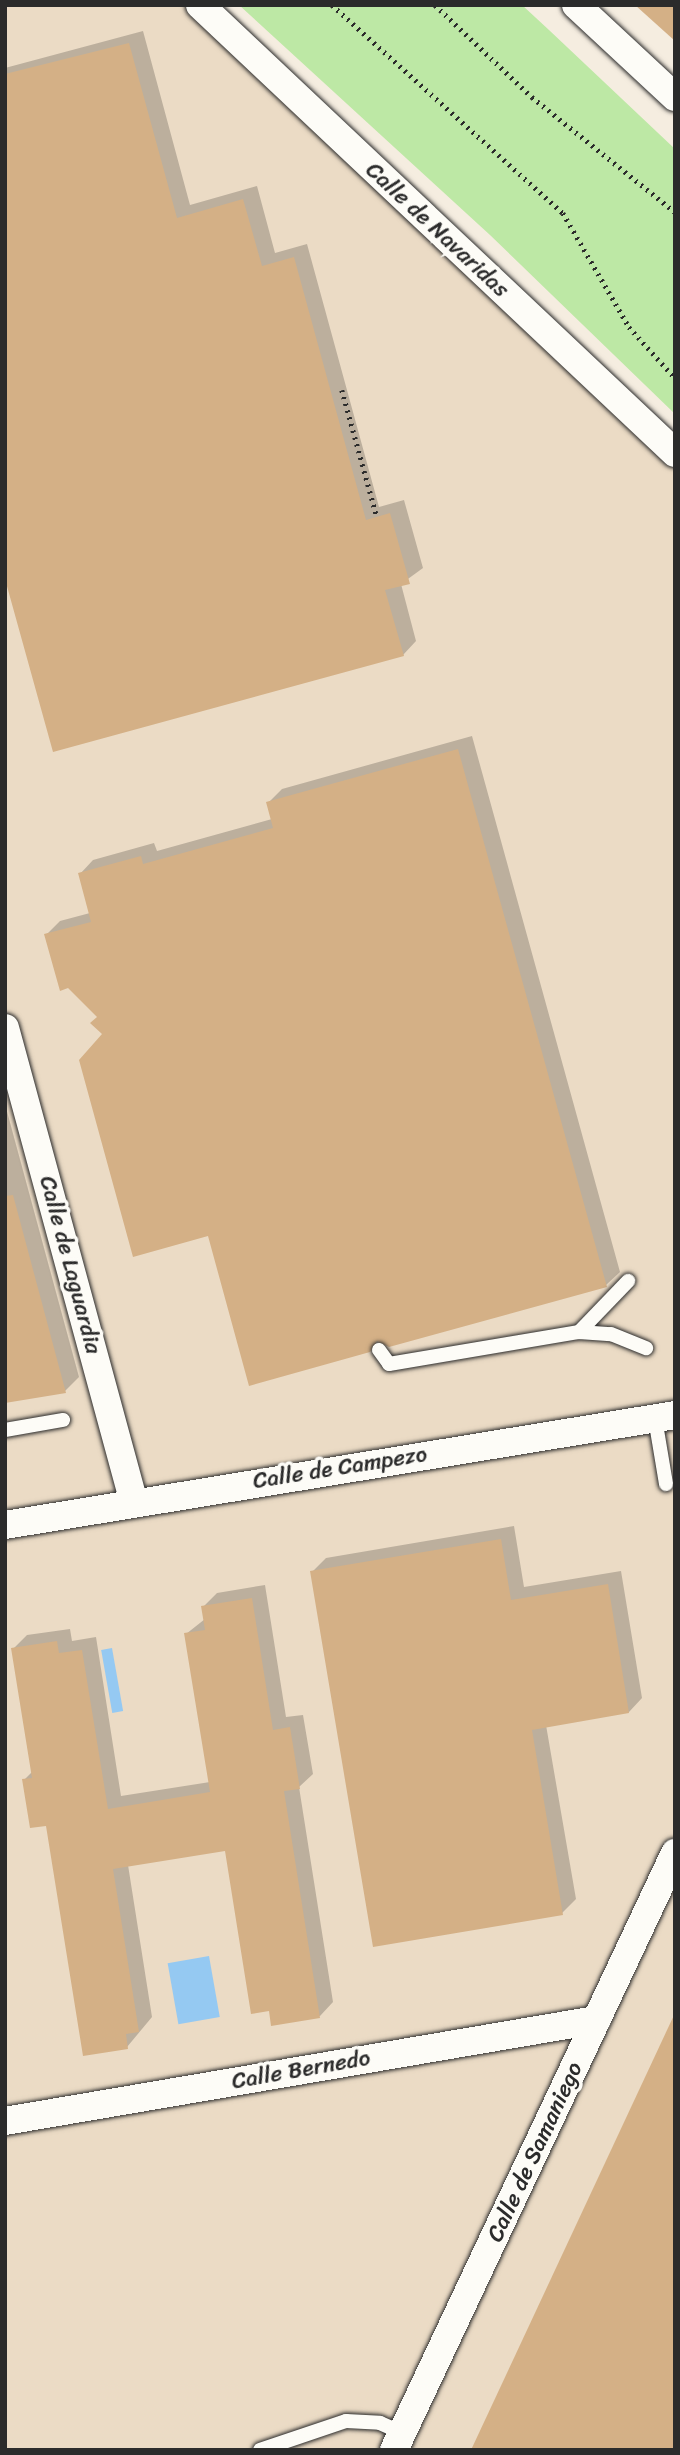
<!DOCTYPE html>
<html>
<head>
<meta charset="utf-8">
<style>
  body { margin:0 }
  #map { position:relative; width:680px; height:2455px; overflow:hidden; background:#f5ede0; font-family:Sriracha,sans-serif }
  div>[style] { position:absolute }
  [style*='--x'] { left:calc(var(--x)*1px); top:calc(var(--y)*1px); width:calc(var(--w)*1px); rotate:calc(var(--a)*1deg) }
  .built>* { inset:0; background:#ebdbc5 }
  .green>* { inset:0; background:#bde8a5 }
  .water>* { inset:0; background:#95c9f2; transform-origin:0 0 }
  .shadow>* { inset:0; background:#0003 }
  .building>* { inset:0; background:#d4b086 }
  .path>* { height:4.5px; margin-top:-2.25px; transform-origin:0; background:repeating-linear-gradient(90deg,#2b2b2b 0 2px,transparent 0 7px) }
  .roads { filter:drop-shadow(0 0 2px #2b2b2b) drop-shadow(0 0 2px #2b2b2b) }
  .lane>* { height:14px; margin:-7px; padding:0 7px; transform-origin:7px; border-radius:7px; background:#fdfcf7 }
  .street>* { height:28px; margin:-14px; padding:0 14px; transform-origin:14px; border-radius:14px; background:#fdfcf7 }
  span { translate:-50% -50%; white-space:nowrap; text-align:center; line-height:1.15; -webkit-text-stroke:7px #fdfcf7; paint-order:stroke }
  .street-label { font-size:23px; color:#2b2b2b }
  .frame { position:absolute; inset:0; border:7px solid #2b2b2b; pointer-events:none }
</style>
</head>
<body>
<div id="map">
  <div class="built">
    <i style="clip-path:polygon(5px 5px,200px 5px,675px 453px,675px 2450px,5px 2450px)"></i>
  </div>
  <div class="green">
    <i style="clip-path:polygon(239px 5px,522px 5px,549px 30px,675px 149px,675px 414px,490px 235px)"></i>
  </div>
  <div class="water">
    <i style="left:112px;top:1648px;width:64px;height:11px;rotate:80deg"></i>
    <i style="left:209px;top:1956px;width:62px;height:42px;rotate:80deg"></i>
  </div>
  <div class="shadow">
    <i style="clip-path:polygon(143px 31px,190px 205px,257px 186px,275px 253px,307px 244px,379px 507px,404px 500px,423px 568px,401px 584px,416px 641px,403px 655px,5px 572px,5px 68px)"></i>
    <i style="clip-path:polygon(472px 736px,620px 1272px,606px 1285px,380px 1340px,369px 1351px,209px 1234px,100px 1017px,46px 935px,60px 921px,90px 913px,80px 874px,93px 860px,154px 843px,157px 851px,272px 819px,268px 803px,282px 789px)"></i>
    <i style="clip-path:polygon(5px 1104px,79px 1377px,65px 1391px,5px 1402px)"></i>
    <i style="clip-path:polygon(514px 1526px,524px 1587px,621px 1571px,642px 1698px,629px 1712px,546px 1725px,576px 1899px,562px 1913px,312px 1572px,326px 1558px)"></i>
    <i style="clip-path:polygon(265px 1585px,286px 1717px,303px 1715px,313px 1774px,299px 1787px,333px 2002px,320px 2016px,270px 2009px,226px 1849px,128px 1865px,152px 2017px,127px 2047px,47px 1824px,24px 1780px,32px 1772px,13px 1649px,27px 1635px,70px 1629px,72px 1641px,96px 1637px,121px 1796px,210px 1782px,186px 1634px,205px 1619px,203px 1607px,217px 1593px)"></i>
  </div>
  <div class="building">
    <i style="clip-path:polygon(635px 5px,675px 5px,675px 41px)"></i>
    <i style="clip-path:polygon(129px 43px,177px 218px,243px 199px,262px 266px,294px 257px,366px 520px,390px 513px,410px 584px,385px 590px,404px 656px,53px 752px,5px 579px,5px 74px)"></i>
    <i style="clip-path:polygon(458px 749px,607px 1287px,389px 1347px,377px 1341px,370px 1352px,249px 1386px,208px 1236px,133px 1257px,79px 1060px,102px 1034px,90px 1023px,97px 1017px,68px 988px,60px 991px,44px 934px,91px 922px,78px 873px,141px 856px,143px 864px,273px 828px,266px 802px)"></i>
    <i style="clip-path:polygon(13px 1195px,66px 1393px,5px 1403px,5px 1196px)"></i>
    <i style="clip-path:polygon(501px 1539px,511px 1600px,608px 1584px,629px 1713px,532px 1730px,563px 1915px,373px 1947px,310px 1571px)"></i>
    <i style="clip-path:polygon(252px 1598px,273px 1730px,290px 1727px,300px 1789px,284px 1791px,320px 2018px,271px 2026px,269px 2011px,251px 2014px,225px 1851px,113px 1869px,139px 2032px,126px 2034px,128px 2049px,83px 2056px,46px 1826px,30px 1828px,22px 1779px,32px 1778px,11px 1648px,57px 1641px,59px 1653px,82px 1650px,108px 1809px,210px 1792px,184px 1633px,205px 1630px,201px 1606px)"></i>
    <i style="clip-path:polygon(675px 2013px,675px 2450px,471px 2450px)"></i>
  </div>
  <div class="path">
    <i style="--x:332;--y:5;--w:311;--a:42"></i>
    <i style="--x:563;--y:213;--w:132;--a:59.9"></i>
    <i style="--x:629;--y:327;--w:69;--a:48"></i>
    <i style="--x:435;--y:5;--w:134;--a:43.5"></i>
    <i style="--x:532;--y:97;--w:184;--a:38.8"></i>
    <i style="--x:342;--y:390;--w:132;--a:74.6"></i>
  </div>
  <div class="roads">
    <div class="lane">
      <i style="--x:579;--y:1332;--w:71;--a:-46.1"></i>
      <i style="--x:379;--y:1350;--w:17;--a:54"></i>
      <i style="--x:389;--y:1364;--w:193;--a:-9.6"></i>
      <i style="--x:579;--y:1332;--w:32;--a:4"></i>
      <i style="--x:611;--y:1334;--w:38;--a:22"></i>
      <i style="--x:655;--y:1418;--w:67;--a:80.5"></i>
      <i style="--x:5;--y:1430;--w:59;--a:-9.8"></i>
      <i style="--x:260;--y:2450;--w:91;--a:-18.6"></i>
      <i style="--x:346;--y:2421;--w:34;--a:3"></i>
      <i style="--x:380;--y:2423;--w:24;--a:24"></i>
    </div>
    <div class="street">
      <i style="--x:200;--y:5;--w:653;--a:43.32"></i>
      <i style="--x:576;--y:5;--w:135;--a:42.9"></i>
      <i style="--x:5;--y:1028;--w:491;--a:74.8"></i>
      <i style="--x:5;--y:1525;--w:679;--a:-9.32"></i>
      <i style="--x:5;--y:2121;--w:600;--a:-9.7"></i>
      <i style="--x:394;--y:2450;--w:660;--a:-64.79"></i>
    </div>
  </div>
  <div class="street-label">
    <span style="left:437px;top:230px;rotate:43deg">Calle de Navaridas</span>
    <span style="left:70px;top:1265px;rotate:75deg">Calle de Laguardia</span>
    <span style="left:340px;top:1468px;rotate:-9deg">Calle de Campezo</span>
    <span style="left:301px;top:2070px;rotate:-10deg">Calle Bernedo</span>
    <span style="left:535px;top:2152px;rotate:-65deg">Calle de Samaniego</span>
  </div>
  <div class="frame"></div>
</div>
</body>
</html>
